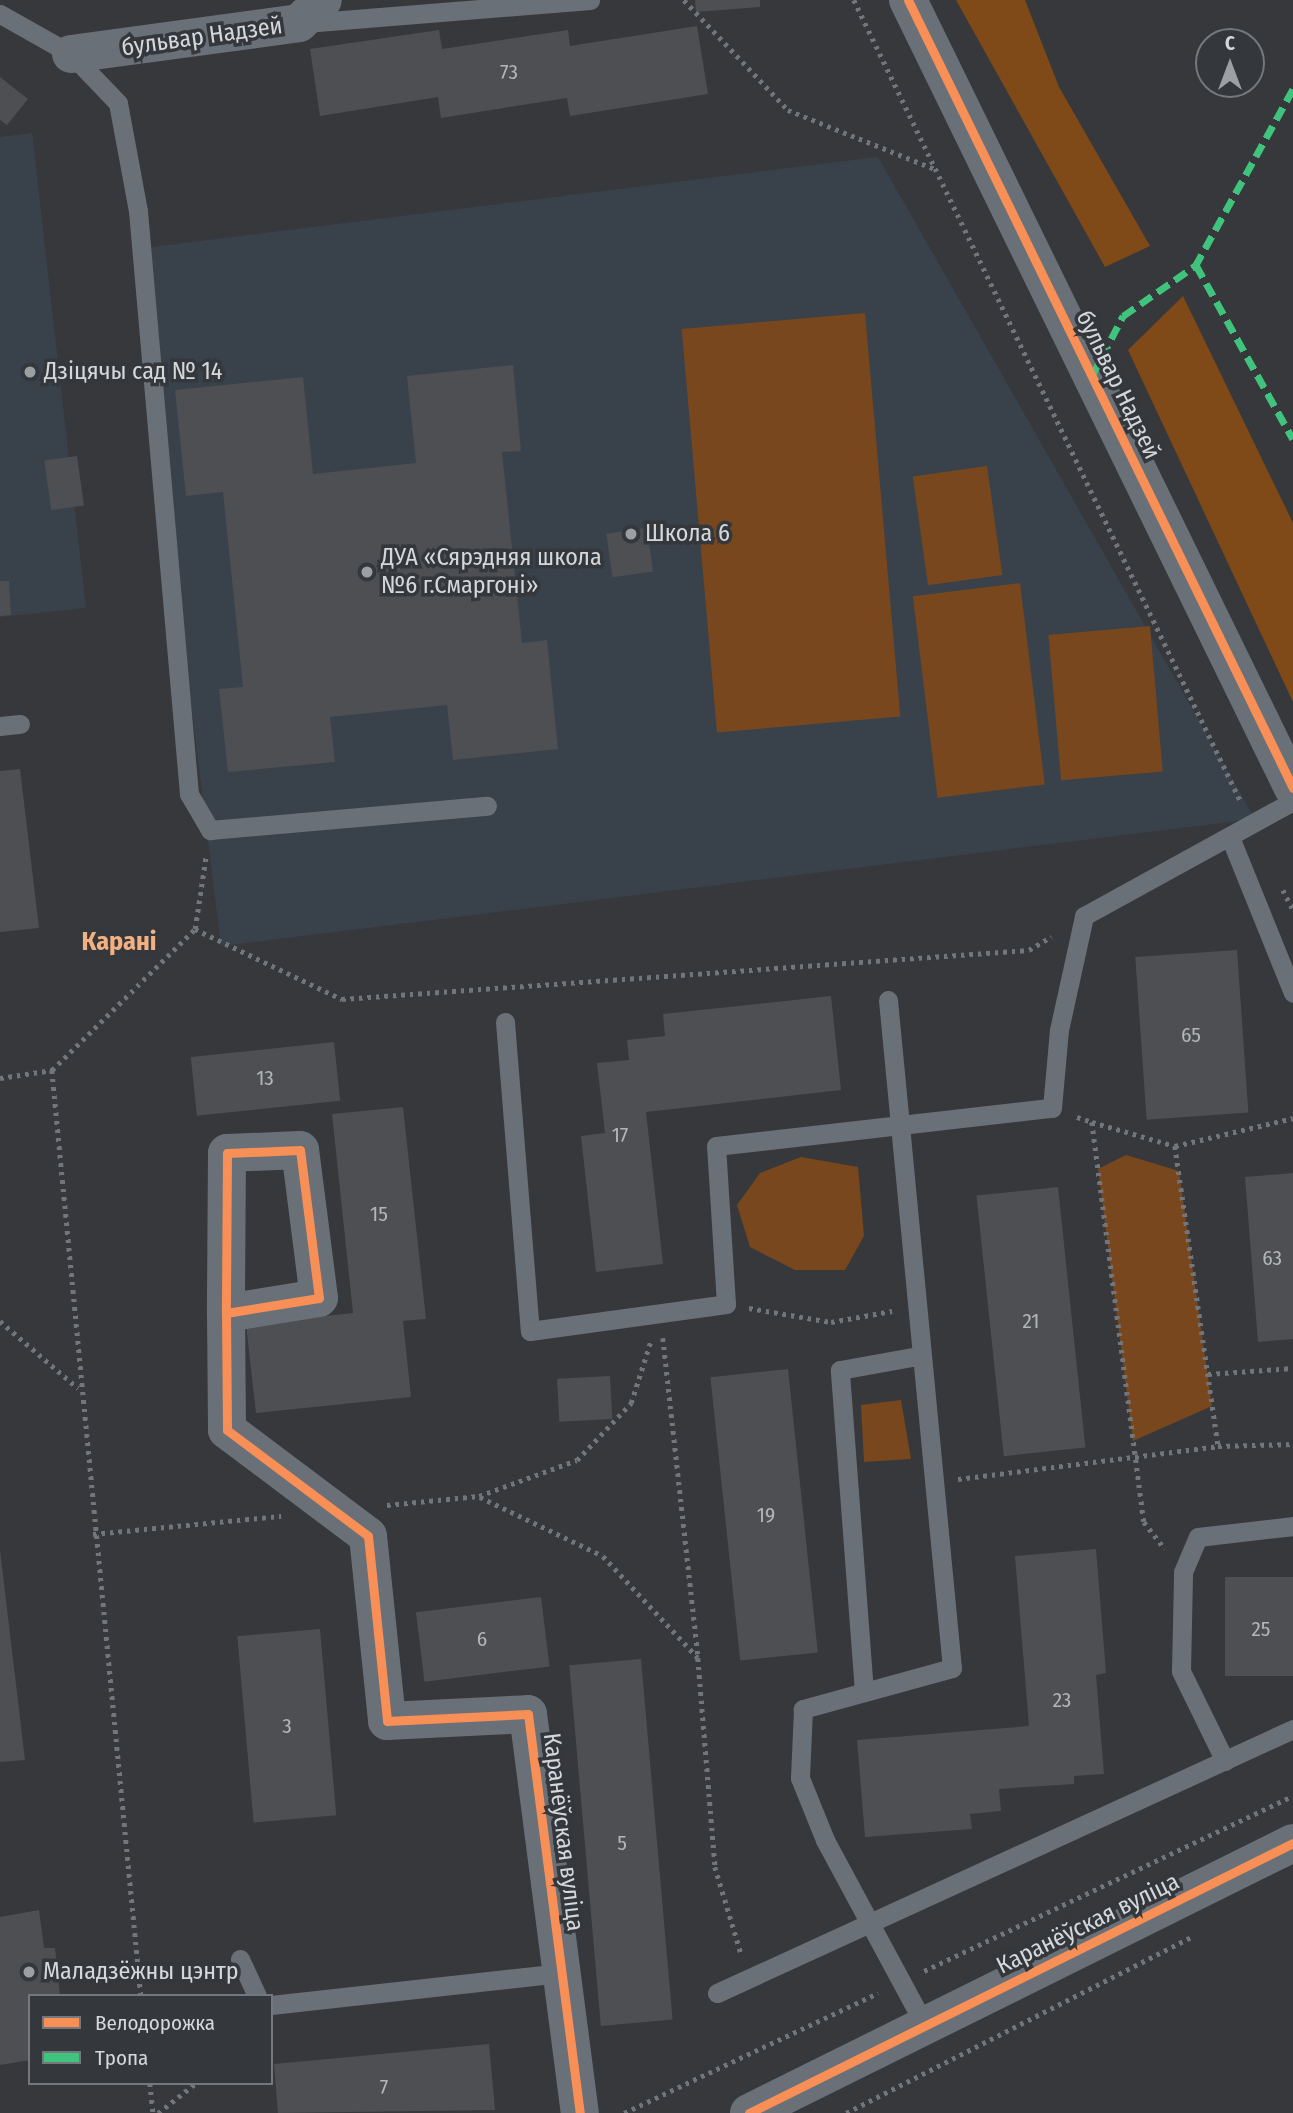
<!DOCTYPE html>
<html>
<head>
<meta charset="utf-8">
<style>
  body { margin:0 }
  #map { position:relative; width:1293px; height:2113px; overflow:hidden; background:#36383b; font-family:"Fira Sans Condensed",sans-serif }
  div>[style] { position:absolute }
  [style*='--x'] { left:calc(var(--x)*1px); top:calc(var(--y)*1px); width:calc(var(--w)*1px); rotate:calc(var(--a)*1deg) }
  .built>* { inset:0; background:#39424a }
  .green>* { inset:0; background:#79471d; transform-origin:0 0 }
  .forest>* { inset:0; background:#804918 }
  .building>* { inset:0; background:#4d4f52; transform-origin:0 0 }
  .path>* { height:4.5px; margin-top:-2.25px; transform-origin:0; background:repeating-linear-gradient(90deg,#71767c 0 3.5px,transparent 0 8.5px) }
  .lane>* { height:19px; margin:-9.5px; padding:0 9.5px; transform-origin:9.5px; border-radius:9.5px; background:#6a7077 }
  .street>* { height:38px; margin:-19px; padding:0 19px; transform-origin:19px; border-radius:19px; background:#6a7077 }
  .quiet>* { height:7px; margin-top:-3.5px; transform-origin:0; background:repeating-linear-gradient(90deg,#40c37c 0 14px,transparent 0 21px) }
  .cycleway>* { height:9px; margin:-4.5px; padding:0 4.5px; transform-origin:4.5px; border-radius:4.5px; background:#f78f57 }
  .dots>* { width:19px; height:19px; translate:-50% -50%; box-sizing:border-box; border:4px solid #34383d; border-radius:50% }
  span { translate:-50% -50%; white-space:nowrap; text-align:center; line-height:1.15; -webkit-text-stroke:7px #34383d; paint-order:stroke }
  .number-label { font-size:21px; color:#b3b6b9 }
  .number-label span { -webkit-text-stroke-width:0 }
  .street-label { font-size:24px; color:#d5d8db }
  .poi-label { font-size:24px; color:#d5d8db }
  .left { translate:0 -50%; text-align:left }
  .neighbourhood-label { font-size:26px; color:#f3b080; font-weight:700 }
  .legend { position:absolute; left:28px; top:1994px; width:245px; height:91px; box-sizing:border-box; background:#34383d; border:2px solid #74787c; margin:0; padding:9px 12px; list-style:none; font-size:21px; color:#d5d8db }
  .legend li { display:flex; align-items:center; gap:14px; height:35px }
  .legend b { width:35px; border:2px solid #74787c }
  .north { position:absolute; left:1195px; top:28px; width:70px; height:70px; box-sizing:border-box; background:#34383d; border:2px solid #74787c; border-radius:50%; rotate:0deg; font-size:19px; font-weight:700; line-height:28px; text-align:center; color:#d5d8db }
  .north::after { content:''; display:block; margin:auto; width:24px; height:32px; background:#9da0a3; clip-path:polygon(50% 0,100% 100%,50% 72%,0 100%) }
</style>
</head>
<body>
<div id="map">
  <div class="built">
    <i style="clip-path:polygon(32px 133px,86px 608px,0 617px,0 137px)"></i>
    <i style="clip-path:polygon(878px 157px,1255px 819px,221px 946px,135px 249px)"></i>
  </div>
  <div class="green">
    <i style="left:865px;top:313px;width:405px;height:184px;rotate:85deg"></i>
    <i style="left:987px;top:466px;width:110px;height:75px;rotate:82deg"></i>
    <i style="left:1020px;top:583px;width:203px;height:108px;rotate:83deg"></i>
    <i style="left:1150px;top:626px;width:146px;height:102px;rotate:85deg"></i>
    <i style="clip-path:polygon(1126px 1155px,1179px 1171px,1212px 1406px,1133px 1441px,1098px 1169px)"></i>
    <i style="clip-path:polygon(801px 1157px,858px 1167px,864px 1236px,845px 1270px,795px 1270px,750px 1247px,737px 1205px,760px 1173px)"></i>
    <i style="clip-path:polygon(901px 1400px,911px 1459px,864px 1462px,861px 1405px)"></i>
  </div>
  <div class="forest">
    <i style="clip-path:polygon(956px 0,1025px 0,1059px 87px,1150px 246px,1105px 267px)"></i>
    <i style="clip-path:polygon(1183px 296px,1293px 523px,1293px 702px,1128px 350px)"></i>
  </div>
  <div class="building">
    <i style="clip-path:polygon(695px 0,760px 0,760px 7px,696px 12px)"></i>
    <i style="clip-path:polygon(697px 26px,708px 94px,570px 116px,567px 98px,441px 118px,438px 97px,320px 116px,310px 49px,439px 30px,442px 49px,568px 30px,570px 46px)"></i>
    <i style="clip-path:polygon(0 77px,28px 99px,7px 125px,0 120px)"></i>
    <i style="clip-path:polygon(513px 365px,521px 451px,502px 452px,522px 643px,547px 640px,558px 749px,453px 760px,447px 705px,330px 717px,335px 762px,228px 772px,219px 689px,243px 687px,223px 492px,186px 496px,175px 390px,303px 377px,313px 474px,416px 463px,407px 376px)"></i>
    <i style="left:77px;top:456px;width:50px;height:33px;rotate:82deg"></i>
    <i style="left:647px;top:528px;width:44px;height:41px;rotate:82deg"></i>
    <i style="clip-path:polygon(0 581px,9px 581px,11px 615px,0 616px)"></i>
    <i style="clip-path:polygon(20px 769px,39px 928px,0 932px,0 771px)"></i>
    <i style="left:1237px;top:950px;width:163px;height:102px;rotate:86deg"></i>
    <i style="clip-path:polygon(831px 996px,841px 1090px,646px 1112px,663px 1264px,596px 1272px,581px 1136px,605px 1133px,597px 1063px,629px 1060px,627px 1040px,665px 1036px,663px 1014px)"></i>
    <i style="left:334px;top:1042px;width:59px;height:144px;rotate:84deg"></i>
    <i style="clip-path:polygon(403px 1107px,426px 1319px,403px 1321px,411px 1397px,256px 1413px,246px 1325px,353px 1313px,332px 1114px)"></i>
    <i style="clip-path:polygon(1293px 1173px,1293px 1339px,1258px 1342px,1245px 1177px)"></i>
    <i style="left:1058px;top:1187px;width:262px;height:82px;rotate:84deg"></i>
    <i style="left:788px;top:1369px;width:285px;height:78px;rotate:84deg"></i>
    <i style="left:610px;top:1376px;width:43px;height:53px;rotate:87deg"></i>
    <i style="clip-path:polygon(1096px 1549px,1106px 1673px,1096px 1675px,1104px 1774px,1074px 1776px,1074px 1784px,999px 1789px,1001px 1811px,970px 1814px,972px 1829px,865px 1837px,857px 1740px,1029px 1726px,1015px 1556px)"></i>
    <i style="clip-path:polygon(0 1550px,25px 1760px,0 1762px)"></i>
    <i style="left:1293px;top:1577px;width:99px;height:68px;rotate:90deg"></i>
    <i style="left:541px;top:1597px;width:70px;height:126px;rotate:83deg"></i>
    <i style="left:320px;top:1629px;width:187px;height:83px;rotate:85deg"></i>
    <i style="left:641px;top:1659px;width:362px;height:72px;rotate:85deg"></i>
    <i style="clip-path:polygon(39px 1910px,44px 1948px,55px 1948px,60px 1996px,30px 1996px,30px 2060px,0 2065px,0 1917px)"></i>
    <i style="clip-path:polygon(489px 2044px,495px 2110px,278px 2113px,274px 2064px)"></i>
  </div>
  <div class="path">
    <i style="--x:684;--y:0;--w:151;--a:46.6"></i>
    <i style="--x:788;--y:110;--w:158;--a:21.9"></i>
    <i style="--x:854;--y:0;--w:888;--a:64.24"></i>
    <i style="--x:1283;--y:890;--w:22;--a:63"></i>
    <i style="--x:195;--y:929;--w:163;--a:25.5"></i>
    <i style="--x:342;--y:999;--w:689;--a:-4.08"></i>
    <i style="--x:1029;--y:950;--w:26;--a:-31"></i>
    <i style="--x:52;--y:1070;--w:201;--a:-44.6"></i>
    <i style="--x:195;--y:929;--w:75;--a:-81.5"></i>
    <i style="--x:0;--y:1078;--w:53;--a:-8.7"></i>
    <i style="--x:52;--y:1070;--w:930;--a:84.51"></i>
    <i style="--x:1077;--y:1117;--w:16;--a:18"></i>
    <i style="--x:1092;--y:1122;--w:403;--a:82.6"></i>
    <i style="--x:1144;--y:1522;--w:34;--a:52"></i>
    <i style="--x:1092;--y:1122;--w:86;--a:16.1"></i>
    <i style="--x:1175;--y:1146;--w:121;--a:-13.3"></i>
    <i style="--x:1175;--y:1146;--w:303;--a:81.8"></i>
    <i style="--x:1218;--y:1446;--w:75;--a:-1.5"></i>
    <i style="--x:749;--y:1308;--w:83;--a:9.7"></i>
    <i style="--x:831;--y:1322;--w:62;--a:-10.2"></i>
    <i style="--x:0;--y:1321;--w:103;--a:40.7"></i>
    <i style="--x:663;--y:1338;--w:321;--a:83.7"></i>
    <i style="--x:1208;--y:1374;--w:85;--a:-4"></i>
    <i style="--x:958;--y:1479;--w:262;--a:-7.2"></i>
    <i style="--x:480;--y:1497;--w:136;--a:25.6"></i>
    <i style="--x:603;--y:1556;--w:139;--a:47"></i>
    <i style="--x:698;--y:1658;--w:210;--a:85.3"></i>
    <i style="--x:715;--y:1867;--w:90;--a:73.2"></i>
    <i style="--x:387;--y:1505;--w:92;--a:-5.6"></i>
    <i style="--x:479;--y:1496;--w:104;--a:-20.2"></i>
    <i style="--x:577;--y:1460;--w:79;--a:-46.5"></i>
    <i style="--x:631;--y:1403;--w:66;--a:-72.4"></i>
    <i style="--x:93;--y:1534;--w:189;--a:-5.5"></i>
    <i style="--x:924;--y:1971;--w:408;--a:-25.4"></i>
    <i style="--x:150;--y:2083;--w:30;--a:84"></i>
    <i style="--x:158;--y:2113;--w:48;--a:-38.3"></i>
    <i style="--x:624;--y:2113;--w:281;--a:-25.3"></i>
    <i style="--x:846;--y:2113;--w:388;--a:-27"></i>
  </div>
  <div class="lane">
    <i style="--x:0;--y:14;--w:81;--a:29.4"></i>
    <i style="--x:71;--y:54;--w:68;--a:46.2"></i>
    <i style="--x:118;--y:103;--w:110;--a:79.5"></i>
    <i style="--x:138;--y:211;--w:585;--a:85"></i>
    <i style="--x:189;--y:794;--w:42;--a:59.7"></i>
    <i style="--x:210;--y:830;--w:278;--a:-5"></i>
    <i style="--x:305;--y:23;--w:286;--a:-4.6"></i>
    <i style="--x:0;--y:726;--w:20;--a:-6"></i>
    <i style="--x:1230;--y:837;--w:168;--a:68"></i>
    <i style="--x:888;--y:1000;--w:671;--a:84.53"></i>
    <i style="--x:952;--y:1668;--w:155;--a:164.6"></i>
    <i style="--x:803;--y:1709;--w:69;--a:92.5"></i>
    <i style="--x:800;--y:1778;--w:67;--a:68"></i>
    <i style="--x:825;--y:1840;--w:211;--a:61.7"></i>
    <i style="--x:505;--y:1022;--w:310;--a:85.4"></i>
    <i style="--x:530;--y:1331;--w:198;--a:-7.8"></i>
    <i style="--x:726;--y:1304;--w:158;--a:-93.6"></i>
    <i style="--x:716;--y:1146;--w:338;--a:-6.5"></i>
    <i style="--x:1052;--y:1108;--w:78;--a:-84.9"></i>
    <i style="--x:1059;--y:1030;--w:117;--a:-77.6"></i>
    <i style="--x:1084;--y:916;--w:239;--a:-28.8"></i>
    <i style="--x:864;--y:1692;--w:323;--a:-94.3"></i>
    <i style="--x:840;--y:1370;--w:79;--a:-10.2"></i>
    <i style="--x:1225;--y:1761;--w:100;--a:-116.1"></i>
    <i style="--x:1181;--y:1671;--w:99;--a:-88.8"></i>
    <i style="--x:1183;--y:1572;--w:38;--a:-67"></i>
    <i style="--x:1198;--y:1537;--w:96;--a:-6.6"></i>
    <i style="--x:240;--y:1959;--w:41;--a:65.3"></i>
    <i style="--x:717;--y:1993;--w:634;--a:-24.62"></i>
    <i style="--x:271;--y:2005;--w:293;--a:-6.3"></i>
  </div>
  <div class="street">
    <i style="--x:908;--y:0;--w:877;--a:63.96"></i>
    <i style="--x:71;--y:54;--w:230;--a:-7.7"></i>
    <i style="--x:299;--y:23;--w:33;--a:-44"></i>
    <i style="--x:226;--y:1313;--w:94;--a:-9.2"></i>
    <i style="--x:319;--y:1298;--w:149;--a:-97.3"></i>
    <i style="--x:300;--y:1150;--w:73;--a:177.6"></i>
    <i style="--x:227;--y:1153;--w:160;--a:90.4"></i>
    <i style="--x:226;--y:1313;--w:117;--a:89.5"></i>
    <i style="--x:227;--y:1430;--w:176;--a:36.9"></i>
    <i style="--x:368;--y:1536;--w:186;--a:84.1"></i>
    <i style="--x:387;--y:1721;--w:141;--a:-2.8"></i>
    <i style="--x:528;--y:1714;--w:402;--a:82.6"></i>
    <i style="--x:749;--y:2113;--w:607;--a:-26.4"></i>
  </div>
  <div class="quiet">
    <i style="--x:1293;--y:89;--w:201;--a:118.9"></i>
    <i style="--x:1196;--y:265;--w:199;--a:60.9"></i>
    <i style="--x:1092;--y:376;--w:68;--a:-62.7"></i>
    <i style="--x:1123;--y:316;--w:89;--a:-34.9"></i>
  </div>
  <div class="cycleway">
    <i style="--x:908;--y:0;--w:877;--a:63.96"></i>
    <i style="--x:226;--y:1313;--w:94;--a:-9.2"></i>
    <i style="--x:319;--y:1298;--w:149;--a:-97.3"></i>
    <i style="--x:300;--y:1150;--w:73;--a:177.6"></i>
    <i style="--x:227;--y:1153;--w:160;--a:90.4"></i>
    <i style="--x:226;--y:1313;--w:117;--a:89.5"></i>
    <i style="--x:227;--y:1430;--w:176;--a:36.9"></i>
    <i style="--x:368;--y:1536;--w:186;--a:84.1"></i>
    <i style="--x:387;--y:1721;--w:141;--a:-2.8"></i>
    <i style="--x:528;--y:1714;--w:402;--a:82.6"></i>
    <i style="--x:749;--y:2113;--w:607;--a:-26.4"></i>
  </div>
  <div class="dots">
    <i style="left:30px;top:372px;background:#9da0a3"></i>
    <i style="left:631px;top:534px;background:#9da0a3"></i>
    <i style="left:367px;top:572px;background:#9da0a3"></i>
    <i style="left:29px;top:1972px;background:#9da0a3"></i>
  </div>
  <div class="number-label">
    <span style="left:509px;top:72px">73</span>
    <span style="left:1191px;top:1035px">65</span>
    <span style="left:265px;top:1078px">13</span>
    <span style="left:620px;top:1135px">17</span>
    <span style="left:379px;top:1214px">15</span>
    <span style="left:1272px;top:1258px">63</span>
    <span style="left:1031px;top:1321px">21</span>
    <span style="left:766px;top:1515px">19</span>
    <span style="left:1261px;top:1629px">25</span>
    <span style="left:482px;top:1639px">6</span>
    <span style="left:1062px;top:1700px">23</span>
    <span style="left:287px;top:1726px">3</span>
    <span style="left:622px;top:1843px">5</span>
    <span style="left:384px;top:2087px">7</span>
  </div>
  <div class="street-label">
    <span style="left:202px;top:37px;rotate:-8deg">бульвар Надзей</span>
    <span style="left:1118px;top:385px;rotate:64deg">бульвар Надзей</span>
    <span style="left:563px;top:1832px;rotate:83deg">Каранёўская вуліца</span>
    <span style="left:1088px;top:1924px;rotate:-26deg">Каранёўская вуліца</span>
  </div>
  <div class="poi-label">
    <span class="left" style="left:44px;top:372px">Дзіцячы сад № 14</span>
    <span class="left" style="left:645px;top:534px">Школа 6</span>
    <span class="left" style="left:381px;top:572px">ДУА «Сярэдняя школа<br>№6 г.Смаргоні»</span>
    <span class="left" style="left:43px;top:1972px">Маладзёжны цэнтр</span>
  </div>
  <div class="neighbourhood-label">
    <span style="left:119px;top:942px">Карані</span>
  </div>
  <ul class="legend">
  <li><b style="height:9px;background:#f78f57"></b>Велодорожка</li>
  <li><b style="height:9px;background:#40c37c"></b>Тропа</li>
  </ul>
  <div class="north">С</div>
</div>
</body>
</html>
